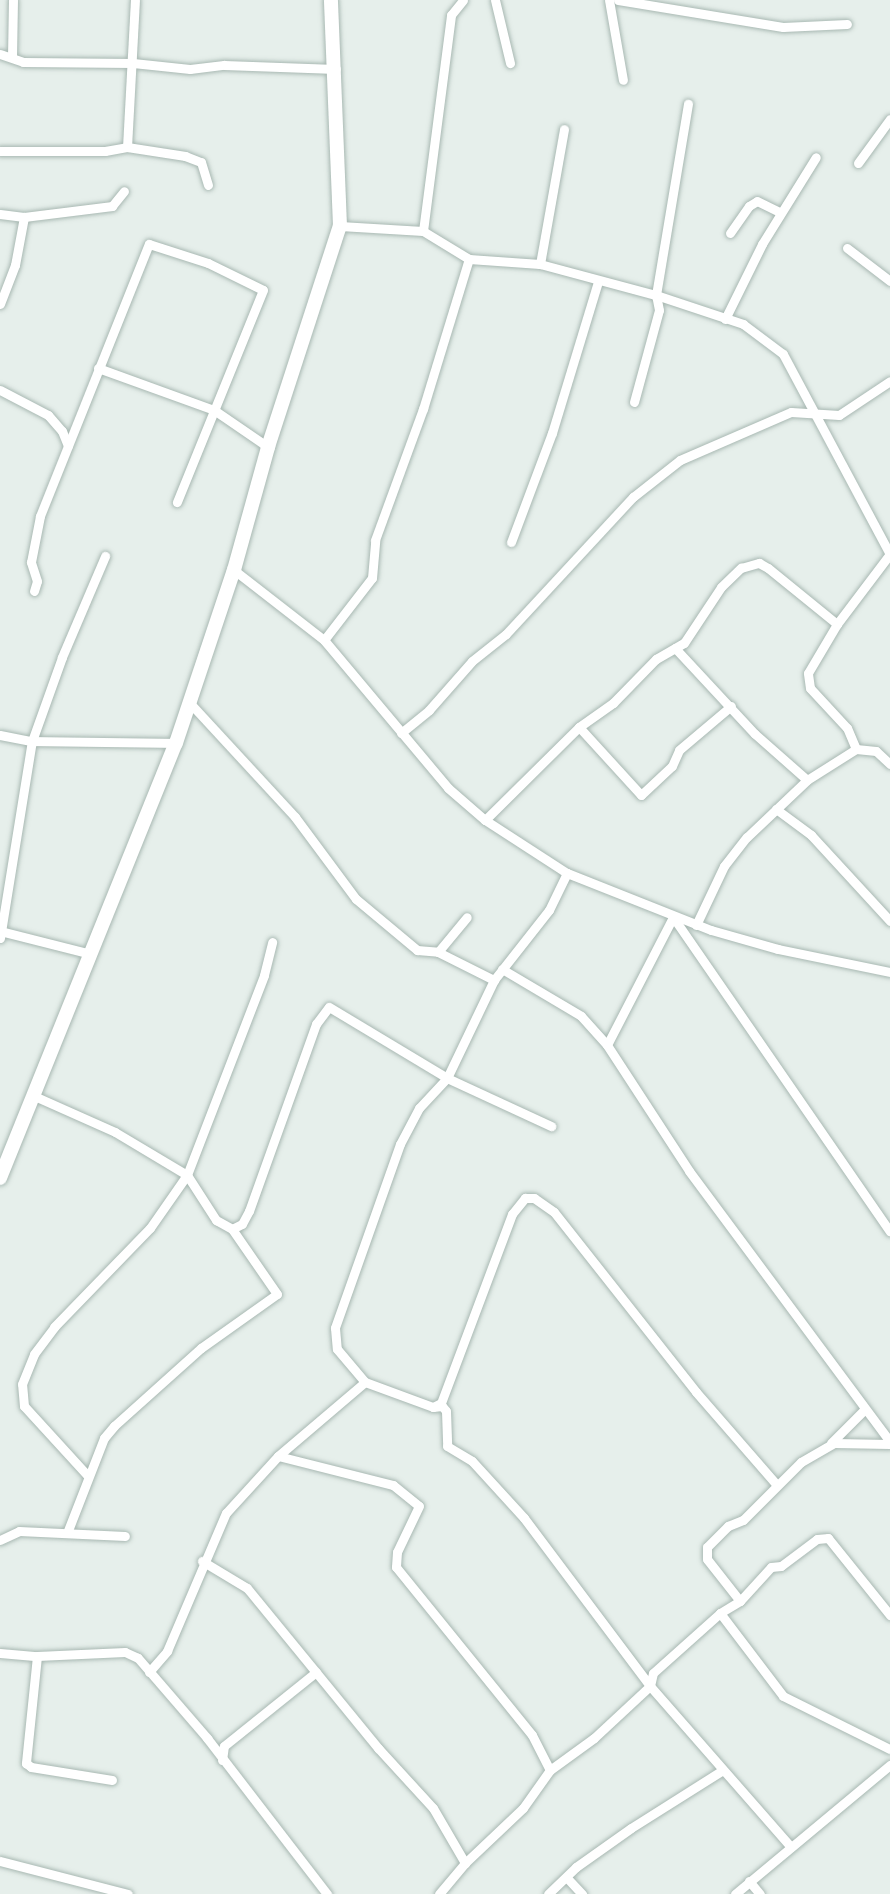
<!DOCTYPE html>
<html>
<head>
<meta charset="utf-8">
<style>
  body { margin:0 }
  #map { position:relative; width:890px; height:1894px; overflow:hidden; background:#e6efeb; font-family:"Work Sans",sans-serif }
  div>[style] { position:absolute }
  [style*='--x'] { left:calc(var(--x)*1px); top:calc(var(--y)*1px); width:calc(var(--w)*1px); rotate:calc(var(--a)*1deg) }
  .roads { filter:drop-shadow(0 0 2px #a8b8b2) drop-shadow(0 0 2px #a8b8b2) }
  .street>* { height:9px; margin:-4.5px; padding:0 4.5px; transform-origin:4.5px; border-radius:4.5px; background:#fff }
  .secondary>* { height:14px; margin:-7px; padding:0 7px; transform-origin:7px; border-radius:7px; background:#fff }
  span { translate:-50% -50%; white-space:nowrap; text-align:center; line-height:1.15; -webkit-text-stroke:4.5px #f7fbf9; paint-order:stroke }
</style>
</head>
<body>
<div id="map">
  <div class="roads">
    <div class="street">
      <i style="--x:495;--y:0;--w:65;--a:76.6"></i>
      <i style="--x:609;--y:0;--w:81;--a:80.1"></i>
      <i style="--x:618;--y:0;--w:167;--a:9.3"></i>
      <i style="--x:783;--y:27;--w:64;--a:-2.7"></i>
      <i style="--x:0;--y:54;--w:24;--a:19"></i>
      <i style="--x:23;--y:62;--w:110;--a:0.5"></i>
      <i style="--x:133;--y:63;--w:57;--a:6"></i>
      <i style="--x:190;--y:69;--w:34;--a:-7"></i>
      <i style="--x:224;--y:65;--w:112;--a:2"></i>
      <i style="--x:12;--y:57;--w:57;--a:-89"></i>
      <i style="--x:127;--y:147;--w:147;--a:-86.9"></i>
      <i style="--x:0;--y:151;--w:105;--a:0"></i>
      <i style="--x:105;--y:151;--w:22;--a:-10"></i>
      <i style="--x:127;--y:147;--w:59;--a:8.8"></i>
      <i style="--x:185;--y:156;--w:17;--a:21"></i>
      <i style="--x:201;--y:162;--w:24;--a:73"></i>
      <i style="--x:858;--y:163;--w:54;--a:-54"></i>
      <i style="--x:0;--y:214;--w:24;--a:7"></i>
      <i style="--x:24;--y:217;--w:89;--a:-7.1"></i>
      <i style="--x:112;--y:206;--w:19;--a:-51"></i>
      <i style="--x:340;--y:226;--w:83;--a:3.4"></i>
      <i style="--x:423;--y:231;--w:54;--a:31.3"></i>
      <i style="--x:469;--y:259;--w:71;--a:4"></i>
      <i style="--x:540;--y:264;--w:120;--a:15"></i>
      <i style="--x:656;--y:295;--w:92;--a:18.4"></i>
      <i style="--x:743;--y:324;--w:50;--a:36.9"></i>
      <i style="--x:783;--y:354;--w:227;--a:61.9"></i>
      <i style="--x:423;--y:231;--w:218;--a:-82.6"></i>
      <i style="--x:451;--y:15;--w:19;--a:-51"></i>
      <i style="--x:730;--y:233;--w:33;--a:-55"></i>
      <i style="--x:749;--y:206;--w:9;--a:-32"></i>
      <i style="--x:757;--y:201;--w:25;--a:26"></i>
      <i style="--x:847;--y:248;--w:54;--a:37.5"></i>
      <i style="--x:540;--y:264;--w:137;--a:-79.9"></i>
      <i style="--x:0;--y:304;--w:42;--a:-69"></i>
      <i style="--x:15;--y:265;--w:49;--a:-79.4"></i>
      <i style="--x:725;--y:319;--w:84;--a:-63.7"></i>
      <i style="--x:762;--y:244;--w:102;--a:-58.2"></i>
      <i style="--x:98;--y:368;--w:123;--a:19.9"></i>
      <i style="--x:214;--y:410;--w:65;--a:34.4"></i>
      <i style="--x:0;--y:390;--w:54;--a:27.5"></i>
      <i style="--x:48;--y:415;--w:21;--a:49"></i>
      <i style="--x:62;--y:431;--w:16;--a:68"></i>
      <i style="--x:634;--y:402;--w:95;--a:-74.8"></i>
      <i style="--x:659;--y:310;--w:15;--a:-101"></i>
      <i style="--x:656;--y:295;--w:194;--a:-80.5"></i>
      <i style="--x:511;--y:542;--w:116;--a:-69.4"></i>
      <i style="--x:552;--y:433;--w:158;--a:-73.1"></i>
      <i style="--x:234;--y:570;--w:114;--a:37.9"></i>
      <i style="--x:324;--y:640;--w:193;--a:50"></i>
      <i style="--x:448;--y:788;--w:49;--a:40.9"></i>
      <i style="--x:485;--y:820;--w:98;--a:32.9"></i>
      <i style="--x:567;--y:873;--w:155;--a:21.6"></i>
      <i style="--x:711;--y:930;--w:70;--a:15.8"></i>
      <i style="--x:778;--y:949;--w:114;--a:11.6"></i>
      <i style="--x:34;--y:591;--w:10;--a:-73"></i>
      <i style="--x:37;--y:581;--w:20;--a:-108"></i>
      <i style="--x:31;--y:562;--w:47;--a:-78.9"></i>
      <i style="--x:40;--y:516;--w:293;--a:-68.2"></i>
      <i style="--x:149;--y:244;--w:62;--a:17.9"></i>
      <i style="--x:208;--y:263;--w:61;--a:26.1"></i>
      <i style="--x:263;--y:290;--w:229;--a:112.1"></i>
      <i style="--x:324;--y:640;--w:78;--a:-52.3"></i>
      <i style="--x:372;--y:578;--w:38;--a:-85"></i>
      <i style="--x:375;--y:540;--w:140;--a:-69.9"></i>
      <i style="--x:423;--y:409;--w:157;--a:-73"></i>
      <i style="--x:675;--y:648;--w:117;--a:47.1"></i>
      <i style="--x:755;--y:734;--w:69;--a:41.5"></i>
      <i style="--x:189;--y:702;--w:156;--a:47.3"></i>
      <i style="--x:295;--y:817;--w:102;--a:53.4"></i>
      <i style="--x:356;--y:899;--w:80;--a:39.9"></i>
      <i style="--x:417;--y:950;--w:21;--a:5"></i>
      <i style="--x:438;--y:952;--w:63;--a:26.6"></i>
      <i style="--x:579;--y:727;--w:92;--a:47.6"></i>
      <i style="--x:641;--y:795;--w:42;--a:-43.1"></i>
      <i style="--x:672;--y:766;--w:17;--a:-66"></i>
      <i style="--x:679;--y:750;--w:68;--a:-40.2"></i>
      <i style="--x:401;--y:733;--w:36;--a:-39"></i>
      <i style="--x:429;--y:710;--w:65;--a:-48.7"></i>
      <i style="--x:472;--y:661;--w:43;--a:-38.5"></i>
      <i style="--x:506;--y:634;--w:187;--a:-47.2"></i>
      <i style="--x:633;--y:497;--w:60;--a:-38.2"></i>
      <i style="--x:680;--y:460;--w:121;--a:-23.4"></i>
      <i style="--x:791;--y:412;--w:48;--a:3.6"></i>
      <i style="--x:839;--y:415;--w:61;--a:-33.7"></i>
      <i style="--x:0;--y:735;--w:33;--a:11"></i>
      <i style="--x:32;--y:741;--w:144;--a:0.8"></i>
      <i style="--x:856;--y:749;--w:23;--a:-113"></i>
      <i style="--x:847;--y:728;--w:54;--a:-132.8"></i>
      <i style="--x:810;--y:688;--w:15;--a:-98"></i>
      <i style="--x:808;--y:673;--w:57;--a:-59.4"></i>
      <i style="--x:837;--y:624;--w:88;--a:-52.9"></i>
      <i style="--x:776;--y:809;--w:44;--a:36.6"></i>
      <i style="--x:811;--y:835;--w:117;--a:47.4"></i>
      <i style="--x:485;--y:820;--w:132;--a:-44.7"></i>
      <i style="--x:579;--y:727;--w:42;--a:-35.2"></i>
      <i style="--x:613;--y:703;--w:62;--a:-45.7"></i>
      <i style="--x:656;--y:659;--w:32;--a:-30"></i>
      <i style="--x:684;--y:643;--w:67;--a:-56.5"></i>
      <i style="--x:721;--y:587;--w:28;--a:-44"></i>
      <i style="--x:741;--y:568;--w:19;--a:-16"></i>
      <i style="--x:759;--y:563;--w:10;--a:29"></i>
      <i style="--x:768;--y:568;--w:89;--a:39.1"></i>
      <i style="--x:567;--y:873;--w:41;--a:115.9"></i>
      <i style="--x:549;--y:910;--w:89;--a:128.2"></i>
      <i style="--x:494;--y:980;--w:109;--a:115.6"></i>
      <i style="--x:447;--y:1078;--w:41;--a:133"></i>
      <i style="--x:419;--y:1108;--w:41;--a:117.8"></i>
      <i style="--x:400;--y:1144;--w:195;--a:109.5"></i>
      <i style="--x:335;--y:1328;--w:21;--a:85"></i>
      <i style="--x:337;--y:1349;--w:43;--a:49.7"></i>
      <i style="--x:365;--y:1382;--w:72;--a:20.2"></i>
      <i style="--x:433;--y:1407;--w:9;--a:-27"></i>
      <i style="--x:441;--y:1403;--w:202;--a:-69.4"></i>
      <i style="--x:512;--y:1214;--w:21;--a:-51"></i>
      <i style="--x:525;--y:1198;--w:9;--a:0"></i>
      <i style="--x:534;--y:1198;--w:24;--a:35"></i>
      <i style="--x:554;--y:1212;--w:229;--a:51.7"></i>
      <i style="--x:696;--y:1392;--w:122;--a:49"></i>
      <i style="--x:696;--y:925;--w:65;--a:-64.6"></i>
      <i style="--x:724;--y:866;--w:37;--a:-52"></i>
      <i style="--x:747;--y:837;--w:83;--a:-43.5"></i>
      <i style="--x:807;--y:780;--w:58;--a:-32.3"></i>
      <i style="--x:856;--y:749;--w:20;--a:6"></i>
      <i style="--x:876;--y:751;--w:19;--a:43"></i>
      <i style="--x:0;--y:931;--w:94;--a:14.2"></i>
      <i style="--x:0;--y:938;--w:200;--a:-80.8"></i>
      <i style="--x:32;--y:741;--w:89;--a:-70.3"></i>
      <i style="--x:62;--y:657;--w:110;--a:-66.9"></i>
      <i style="--x:438;--y:952;--w:45;--a:-50.4"></i>
      <i style="--x:502;--y:969;--w:92;--a:30.7"></i>
      <i style="--x:581;--y:1016;--w:39;--a:48"></i>
      <i style="--x:607;--y:1045;--w:150;--a:56.9"></i>
      <i style="--x:689;--y:1171;--w:337;--a:53.4"></i>
      <i style="--x:607;--y:1045;--w:144;--a:-62.7"></i>
      <i style="--x:673;--y:917;--w:382;--a:55.4"></i>
      <i style="--x:32;--y:1095;--w:91;--a:24"></i>
      <i style="--x:115;--y:1132;--w:84;--a:30.8"></i>
      <i style="--x:187;--y:1175;--w:54;--a:57.2"></i>
      <i style="--x:216;--y:1220;--w:18;--a:29"></i>
      <i style="--x:232;--y:1229;--w:11;--a:-27"></i>
      <i style="--x:242;--y:1224;--w:15;--a:-62"></i>
      <i style="--x:249;--y:1211;--w:199;--a:-70.3"></i>
      <i style="--x:316;--y:1024;--w:21;--a:-53"></i>
      <i style="--x:329;--y:1007;--w:138;--a:31"></i>
      <i style="--x:447;--y:1078;--w:115;--a:24.8"></i>
      <i style="--x:433;--y:1407;--w:9;--a:-6"></i>
      <i style="--x:442;--y:1406;--w:6;--a:51"></i>
      <i style="--x:446;--y:1411;--w:35;--a:88"></i>
      <i style="--x:447;--y:1446;--w:29;--a:31"></i>
      <i style="--x:472;--y:1461;--w:77;--a:47.6"></i>
      <i style="--x:524;--y:1518;--w:210;--a:53.1"></i>
      <i style="--x:650;--y:1686;--w:213;--a:48.8"></i>
      <i style="--x:831;--y:1443;--w:47;--a:-45"></i>
      <i style="--x:278;--y:1456;--w:119;--a:14.2"></i>
      <i style="--x:393;--y:1485;--w:33;--a:39"></i>
      <i style="--x:419;--y:1506;--w:51;--a:115.6"></i>
      <i style="--x:397;--y:1552;--w:15;--a:94"></i>
      <i style="--x:396;--y:1567;--w:216;--a:51"></i>
      <i style="--x:532;--y:1735;--w:39;--a:63"></i>
      <i style="--x:88;--y:1476;--w:95;--a:-132.4"></i>
      <i style="--x:24;--y:1406;--w:22;--a:-95"></i>
      <i style="--x:22;--y:1384;--w:32;--a:-68"></i>
      <i style="--x:34;--y:1354;--w:34;--a:-53"></i>
      <i style="--x:54;--y:1327;--w:138;--a:-45.9"></i>
      <i style="--x:150;--y:1228;--w:65;--a:-55.1"></i>
      <i style="--x:187;--y:1175;--w:214;--a:-68.9"></i>
      <i style="--x:264;--y:975;--w:34;--a:-76"></i>
      <i style="--x:67;--y:1533;--w:102;--a:-68.7"></i>
      <i style="--x:104;--y:1438;--w:16;--a:-50"></i>
      <i style="--x:114;--y:1426;--w:117;--a:-41.9"></i>
      <i style="--x:201;--y:1348;--w:93;--a:-35.4"></i>
      <i style="--x:277;--y:1294;--w:79;--a:-124.7"></i>
      <i style="--x:0;--y:1540;--w:21;--a:-25"></i>
      <i style="--x:19;--y:1531;--w:106;--a:2.7"></i>
      <i style="--x:202;--y:1561;--w:52;--a:31"></i>
      <i style="--x:247;--y:1588;--w:207;--a:50.7"></i>
      <i style="--x:378;--y:1748;--w:81;--a:47.5"></i>
      <i style="--x:433;--y:1808;--w:64;--a:59.8"></i>
      <i style="--x:740;--y:1601;--w:53;--a:-128.2"></i>
      <i style="--x:707;--y:1559;--w:12;--a:-90"></i>
      <i style="--x:707;--y:1547;--w:30;--a:-45"></i>
      <i style="--x:728;--y:1526;--w:16;--a:-22"></i>
      <i style="--x:743;--y:1520;--w:82;--a:-45"></i>
      <i style="--x:801;--y:1462;--w:38;--a:-30"></i>
      <i style="--x:834;--y:1443;--w:56;--a:1"></i>
      <i style="--x:720;--y:1613;--w:104;--a:52.8"></i>
      <i style="--x:783;--y:1696;--w:119;--a:26.4"></i>
      <i style="--x:0;--y:1653;--w:37;--a:5"></i>
      <i style="--x:37;--y:1656;--w:88;--a:-2.6"></i>
      <i style="--x:125;--y:1652;--w:14;--a:25"></i>
      <i style="--x:138;--y:1658;--w:106;--a:49.2"></i>
      <i style="--x:207;--y:1738;--w:197;--a:52.4"></i>
      <i style="--x:37;--y:1656;--w:108;--a:95.9"></i>
      <i style="--x:26;--y:1763;--w:6;--a:39"></i>
      <i style="--x:31;--y:1767;--w:82;--a:9.1"></i>
      <i style="--x:149;--y:1672;--w:28;--a:-49"></i>
      <i style="--x:167;--y:1651;--w:150;--a:-66.9"></i>
      <i style="--x:226;--y:1513;--w:77;--a:-47.6"></i>
      <i style="--x:278;--y:1456;--w:114;--a:-40.4"></i>
      <i style="--x:222;--y:1760;--w:14;--a:-82"></i>
      <i style="--x:224;--y:1746;--w:118;--a:-38.8"></i>
      <i style="--x:0;--y:1861;--w:132;--a:14.5"></i>
      <i style="--x:568;--y:1879;--w:21;--a:47"></i>
      <i style="--x:749;--y:1881;--w:17;--a:50"></i>
      <i style="--x:439;--y:1894;--w:40;--a:-50"></i>
      <i style="--x:465;--y:1863;--w:80;--a:-43.5"></i>
      <i style="--x:523;--y:1808;--w:47;--a:-54.6"></i>
      <i style="--x:550;--y:1770;--w:54;--a:-36"></i>
      <i style="--x:594;--y:1738;--w:76;--a:-42.9"></i>
      <i style="--x:650;--y:1686;--w:13;--a:-77"></i>
      <i style="--x:653;--y:1673;--w:90;--a:-41.8"></i>
      <i style="--x:720;--y:1613;--w:23;--a:-31"></i>
      <i style="--x:740;--y:1601;--w:46;--a:-47.6"></i>
      <i style="--x:771;--y:1567;--w:10;--a:-6"></i>
      <i style="--x:781;--y:1566;--w:45;--a:-36.9"></i>
      <i style="--x:817;--y:1539;--w:11;--a:-5"></i>
      <i style="--x:828;--y:1538;--w:99;--a:51.2"></i>
      <i style="--x:548;--y:1894;--w:39;--a:-44"></i>
      <i style="--x:576;--y:1867;--w:67;--a:-35.3"></i>
      <i style="--x:631;--y:1828;--w:107;--a:-32.3"></i>
      <i style="--x:735;--y:1894;--w:202;--a:-39.8"></i>
    </div>
    <div class="secondary">
      <i style="--x:0;--y:1178;--w:469;--a:-68"></i>
      <i style="--x:176;--y:743;--w:182;--a:-71.5"></i>
      <i style="--x:234;--y:570;--w:128;--a:-74.5"></i>
      <i style="--x:268;--y:447;--w:232;--a:-72"></i>
      <i style="--x:340;--y:226;--w:226;--a:-92.3"></i>
    </div>
  </div>
</div>
</body>
</html>
